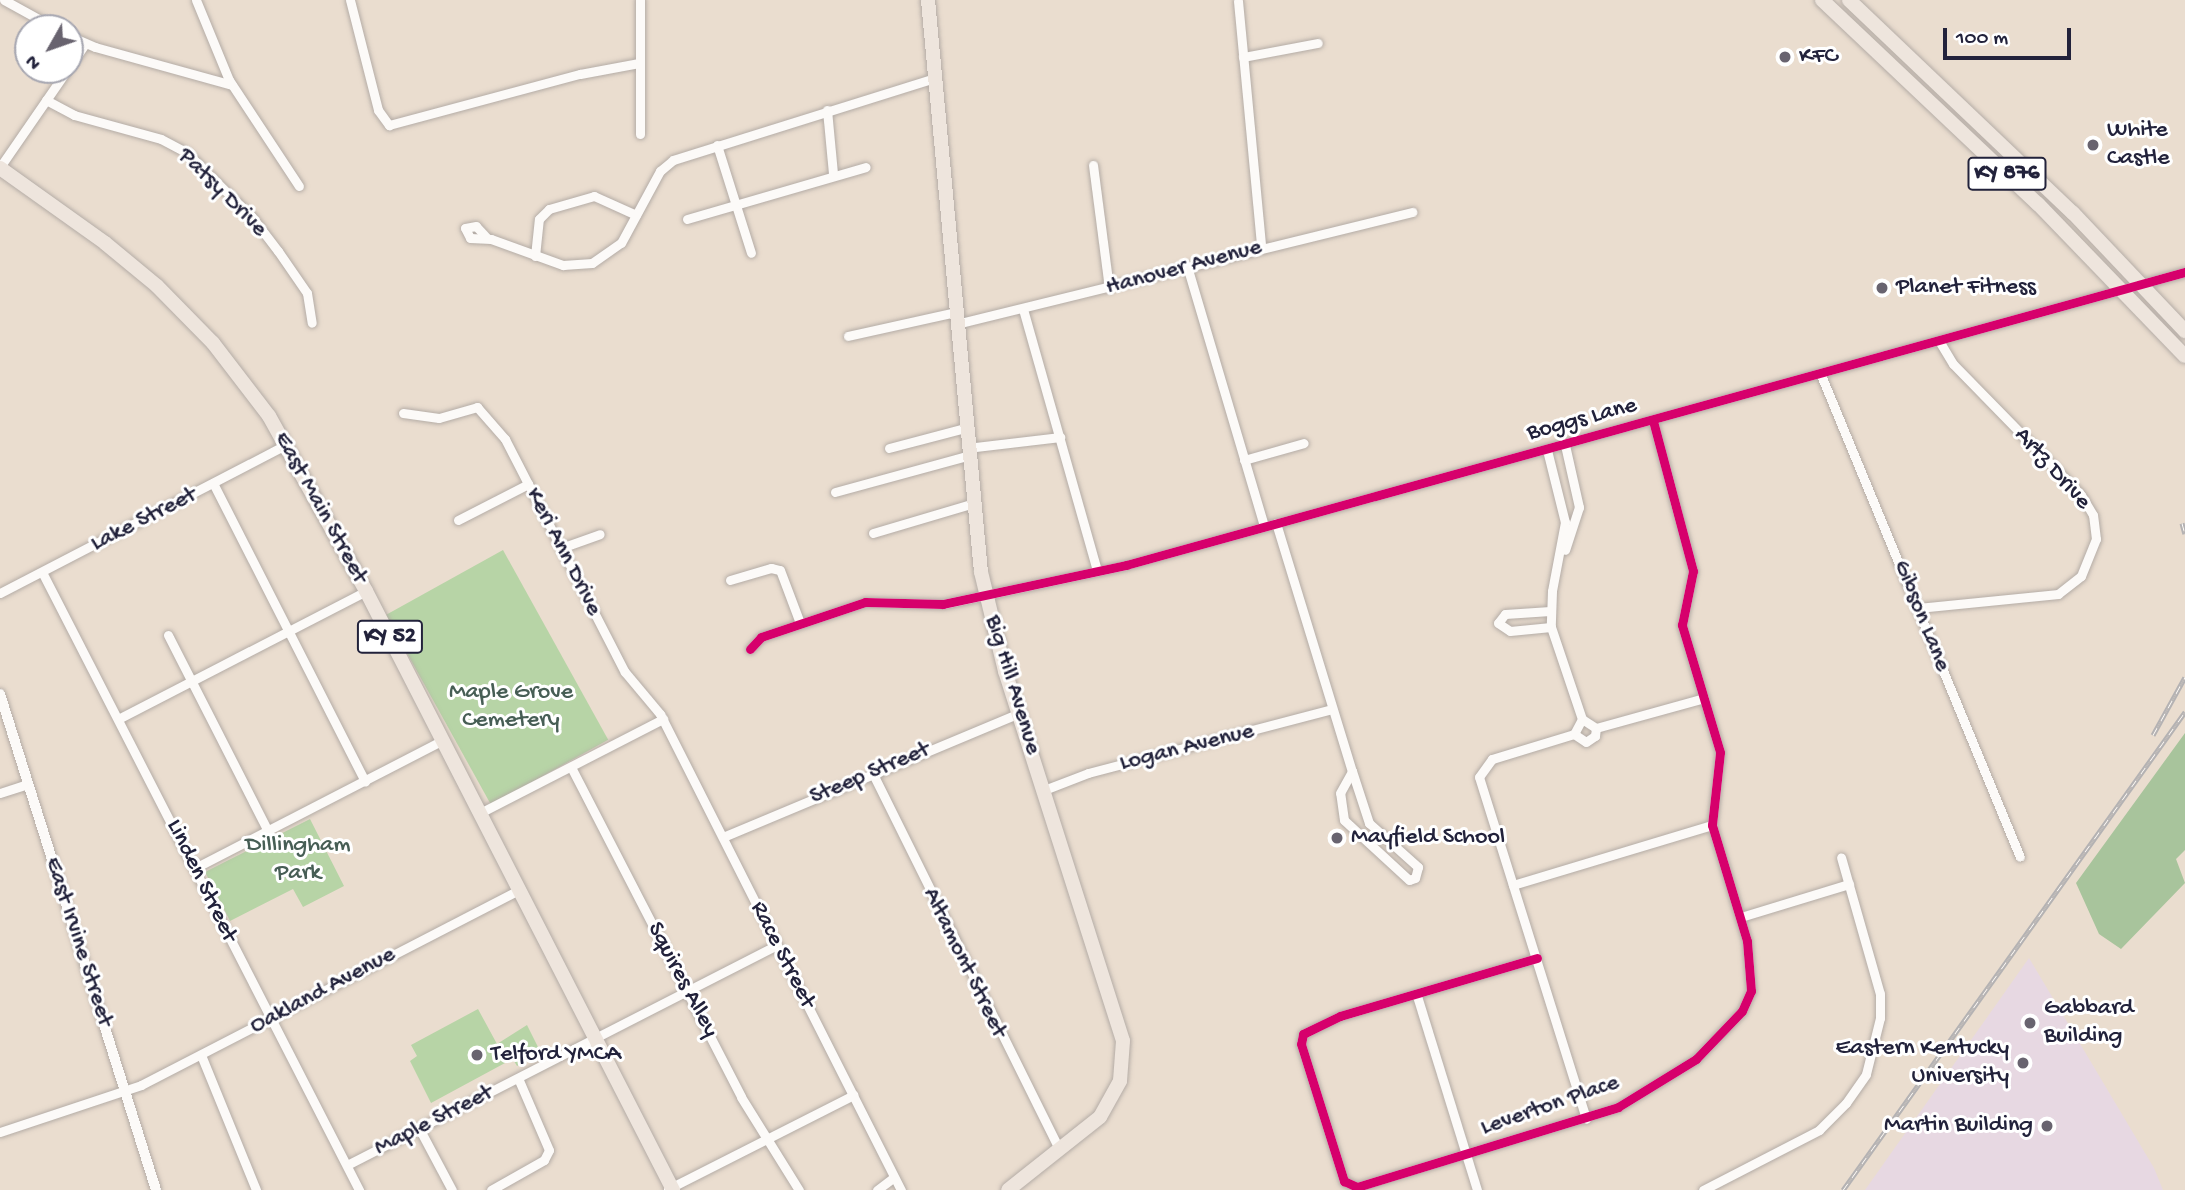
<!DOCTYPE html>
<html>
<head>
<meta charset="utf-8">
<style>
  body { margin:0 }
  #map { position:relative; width:2185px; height:1190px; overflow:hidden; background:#eaddcf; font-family:"Gochi Hand",sans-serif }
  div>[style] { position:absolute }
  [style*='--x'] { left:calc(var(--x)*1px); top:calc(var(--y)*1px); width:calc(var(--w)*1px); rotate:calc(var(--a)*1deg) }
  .built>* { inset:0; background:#e7d8e2 }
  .green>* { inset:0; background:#b7d4a6; transform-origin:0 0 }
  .forest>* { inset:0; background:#a8c49c }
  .roads { filter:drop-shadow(0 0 2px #b4aca6) drop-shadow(0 0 2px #b4aca6) }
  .minor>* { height:9px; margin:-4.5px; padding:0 4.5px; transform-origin:4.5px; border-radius:4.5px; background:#fcfaf8 }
  .tertiary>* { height:10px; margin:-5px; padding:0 5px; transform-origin:5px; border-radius:5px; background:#fcfaf8 }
  .primary>* { height:14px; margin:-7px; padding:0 7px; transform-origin:7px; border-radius:7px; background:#eee5dd }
  .rail>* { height:5px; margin-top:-2.5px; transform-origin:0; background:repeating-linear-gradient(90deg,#fff 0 8px,#b4b2b3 0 16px); box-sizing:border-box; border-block:2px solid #b4b2b3 }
  .cycleway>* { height:9px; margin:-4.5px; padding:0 4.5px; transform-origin:4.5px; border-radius:4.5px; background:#d6006c }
  .dots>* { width:19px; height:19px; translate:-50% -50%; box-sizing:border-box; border:4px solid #fff; border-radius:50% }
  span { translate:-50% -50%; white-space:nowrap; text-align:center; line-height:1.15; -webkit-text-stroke:6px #fff; paint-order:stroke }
  .shield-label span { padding:2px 5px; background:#fff; border:2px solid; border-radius:5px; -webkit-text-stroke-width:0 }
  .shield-label { font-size:23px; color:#22223b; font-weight:700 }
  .poi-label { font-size:24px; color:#22223b }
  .left { translate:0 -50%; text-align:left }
  .right { translate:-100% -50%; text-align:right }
  .street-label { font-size:24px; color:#22223b }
  .park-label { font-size:24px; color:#475e55 }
  .north { position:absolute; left:14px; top:14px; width:70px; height:70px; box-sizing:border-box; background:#fff; border:2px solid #a7a7b1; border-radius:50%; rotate:230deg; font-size:19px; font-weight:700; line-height:28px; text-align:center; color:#22223b }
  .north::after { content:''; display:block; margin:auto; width:24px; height:32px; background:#68636f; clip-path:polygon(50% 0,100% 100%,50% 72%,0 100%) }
  .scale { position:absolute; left:1943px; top:28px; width:128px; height:32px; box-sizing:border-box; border:4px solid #22223b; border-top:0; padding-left:9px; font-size:21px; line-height:24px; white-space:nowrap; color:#22223b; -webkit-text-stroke:5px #fff; paint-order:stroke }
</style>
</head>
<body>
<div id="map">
  <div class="built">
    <i style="clip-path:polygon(2029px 958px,2154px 1168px,2163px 1190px,1865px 1190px)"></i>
  </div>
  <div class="green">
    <i style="left:503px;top:550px;width:217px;height:134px;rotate:61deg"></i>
    <i style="clip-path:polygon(310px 819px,344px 886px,303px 907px,293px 889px,230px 921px,205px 872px)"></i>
    <i style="clip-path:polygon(478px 1009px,497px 1044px,527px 1025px,541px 1053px,517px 1066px,514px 1061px,505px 1063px,431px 1103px,410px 1061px,417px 1056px,411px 1045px)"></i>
  </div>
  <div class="forest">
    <i style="clip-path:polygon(2185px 733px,2185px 850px,2176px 859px,2185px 883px,2121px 949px,2099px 934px,2076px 883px)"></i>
  </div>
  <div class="roads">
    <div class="minor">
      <i style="--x:4;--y:0;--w:58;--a:28.8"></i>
      <i style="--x:196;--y:0;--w:87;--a:67.6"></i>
      <i style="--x:229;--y:80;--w:127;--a:56.6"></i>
      <i style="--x:350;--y:0;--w:114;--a:75.7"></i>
      <i style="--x:378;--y:110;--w:19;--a:54"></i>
      <i style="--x:389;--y:125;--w:198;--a:-15"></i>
      <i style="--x:580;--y:74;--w:60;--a:-10.6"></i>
      <i style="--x:1238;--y:1;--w:246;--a:84.6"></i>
      <i style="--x:70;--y:36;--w:27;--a:24"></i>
      <i style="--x:95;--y:47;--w:142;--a:15.5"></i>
      <i style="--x:1243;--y:57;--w:76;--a:-10.6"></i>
      <i style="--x:70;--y:66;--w:27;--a:-56"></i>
      <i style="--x:46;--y:100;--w:32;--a:28"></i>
      <i style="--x:74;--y:115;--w:90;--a:15.4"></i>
      <i style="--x:161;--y:139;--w:30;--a:28"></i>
      <i style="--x:187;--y:153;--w:91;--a:44.6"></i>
      <i style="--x:252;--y:217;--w:43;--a:52.6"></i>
      <i style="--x:278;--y:251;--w:51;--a:55.4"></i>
      <i style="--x:307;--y:293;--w:30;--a:81"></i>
      <i style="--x:827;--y:110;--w:63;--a:84.6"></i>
      <i style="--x:640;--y:134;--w:134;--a:-90"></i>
      <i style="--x:717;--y:145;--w:113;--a:72.5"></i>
      <i style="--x:1093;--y:165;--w:124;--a:82.6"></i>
      <i style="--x:0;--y:167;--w:118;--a:-55.4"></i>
      <i style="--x:687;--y:219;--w:186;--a:-16.2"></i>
      <i style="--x:487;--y:238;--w:16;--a:-133"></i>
      <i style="--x:476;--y:226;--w:11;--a:170"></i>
      <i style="--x:465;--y:228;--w:11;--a:63"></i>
      <i style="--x:470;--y:238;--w:21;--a:3"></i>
      <i style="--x:491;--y:239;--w:77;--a:19.9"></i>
      <i style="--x:563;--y:265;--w:29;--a:-4"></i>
      <i style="--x:592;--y:263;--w:35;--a:-35"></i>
      <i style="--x:621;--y:243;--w:82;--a:-61.6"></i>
      <i style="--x:660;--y:171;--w:17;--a:-40"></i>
      <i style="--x:673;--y:160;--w:274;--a:-17.4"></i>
      <i style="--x:535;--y:256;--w:37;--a:-84"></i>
      <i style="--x:539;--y:219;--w:14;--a:-45"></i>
      <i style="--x:549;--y:209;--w:47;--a:-16.1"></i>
      <i style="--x:594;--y:196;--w:46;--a:24.3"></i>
      <i style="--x:1187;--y:266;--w:271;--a:73.5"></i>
      <i style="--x:1023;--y:309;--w:272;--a:74.2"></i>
      <i style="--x:956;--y:324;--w:470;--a:-13.8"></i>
      <i style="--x:848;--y:336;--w:110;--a:-12.6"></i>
      <i style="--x:1821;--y:375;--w:521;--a:67.57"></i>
      <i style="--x:403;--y:413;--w:36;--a:8"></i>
      <i style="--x:439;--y:418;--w:40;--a:-16"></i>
      <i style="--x:477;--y:407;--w:43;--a:48.8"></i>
      <i style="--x:505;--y:439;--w:262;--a:62.8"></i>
      <i style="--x:625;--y:672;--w:55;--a:50.2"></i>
      <i style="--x:660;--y:714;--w:534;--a:63.15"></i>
      <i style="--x:1565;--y:445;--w:64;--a:77.3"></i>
      <i style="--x:1579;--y:507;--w:45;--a:108"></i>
      <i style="--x:889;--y:448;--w:79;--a:-14.7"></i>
      <i style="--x:967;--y:448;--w:94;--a:-6.7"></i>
      <i style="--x:1547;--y:450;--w:74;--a:76"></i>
      <i style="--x:1565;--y:522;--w:70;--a:100.7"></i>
      <i style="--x:1552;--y:591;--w:36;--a:92"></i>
      <i style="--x:1551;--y:627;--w:97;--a:71.4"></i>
      <i style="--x:1244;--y:460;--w:62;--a:-15.8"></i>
      <i style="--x:213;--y:483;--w:335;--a:63"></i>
      <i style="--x:835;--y:492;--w:137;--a:-15.3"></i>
      <i style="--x:458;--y:520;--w:79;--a:-27.2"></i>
      <i style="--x:1276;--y:523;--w:259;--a:73"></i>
      <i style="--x:873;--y:533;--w:102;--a:-16.5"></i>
      <i style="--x:561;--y:548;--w:41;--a:-19.7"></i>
      <i style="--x:42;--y:572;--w:695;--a:62.84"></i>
      <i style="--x:730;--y:580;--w:43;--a:-16.3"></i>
      <i style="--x:771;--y:568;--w:9;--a:13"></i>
      <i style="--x:780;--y:570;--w:57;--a:69.3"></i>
      <i style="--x:0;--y:593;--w:323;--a:-27.4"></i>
      <i style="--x:1918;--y:608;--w:141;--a:-5.7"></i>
      <i style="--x:2058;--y:594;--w:29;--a:-38"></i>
      <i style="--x:2081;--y:576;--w:40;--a:-68"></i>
      <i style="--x:2096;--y:539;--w:24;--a:-97"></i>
      <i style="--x:2093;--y:515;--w:23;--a:-121"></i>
      <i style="--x:2081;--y:495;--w:183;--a:-134.3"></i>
      <i style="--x:1953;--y:364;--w:27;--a:-121"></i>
      <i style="--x:1550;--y:611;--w:45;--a:176.2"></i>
      <i style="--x:1505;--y:614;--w:11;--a:128"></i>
      <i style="--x:1498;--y:623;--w:14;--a:34"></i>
      <i style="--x:1510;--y:631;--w:41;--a:-5.6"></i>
      <i style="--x:168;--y:635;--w:220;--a:63"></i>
      <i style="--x:750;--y:649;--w:16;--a:-47"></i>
      <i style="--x:761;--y:637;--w:110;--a:-18.6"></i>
      <i style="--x:865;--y:602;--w:78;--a:1.5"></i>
      <i style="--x:943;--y:604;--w:187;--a:-12"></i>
      <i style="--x:1126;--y:565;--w:1099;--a:-15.47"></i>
      <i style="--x:120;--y:718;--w:277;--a:-27.3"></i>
      <i style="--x:1596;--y:728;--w:112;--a:-15.5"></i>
      <i style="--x:1574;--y:734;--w:86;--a:163"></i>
      <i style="--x:1492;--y:759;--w:22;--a:126"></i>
      <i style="--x:1479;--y:777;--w:358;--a:72.6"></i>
      <i style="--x:1574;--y:734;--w:14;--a:34"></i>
      <i style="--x:1586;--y:742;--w:11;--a:-34"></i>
      <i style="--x:1595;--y:736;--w:8;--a:-83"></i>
      <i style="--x:1574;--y:734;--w:17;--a:-62"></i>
      <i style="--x:1582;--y:719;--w:17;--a:33"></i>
      <i style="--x:571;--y:767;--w:371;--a:62.7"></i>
      <i style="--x:741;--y:1097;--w:110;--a:58.1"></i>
      <i style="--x:1352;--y:771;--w:55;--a:71.9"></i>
      <i style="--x:1369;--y:823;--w:66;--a:41.9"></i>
      <i style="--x:1418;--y:867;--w:11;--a:105"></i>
      <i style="--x:1415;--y:878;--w:6;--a:162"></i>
      <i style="--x:1409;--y:880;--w:88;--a:-137.3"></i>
      <i style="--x:1344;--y:820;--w:27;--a:-98"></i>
      <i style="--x:1340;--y:793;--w:25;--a:-61"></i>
      <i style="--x:873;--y:774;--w:420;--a:63.6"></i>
      <i style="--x:1044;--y:790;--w:47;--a:-21.1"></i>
      <i style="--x:1088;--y:773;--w:252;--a:-14.7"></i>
      <i style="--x:0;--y:793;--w:28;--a:-18"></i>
      <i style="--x:480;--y:813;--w:206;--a:-27.2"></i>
      <i style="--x:723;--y:837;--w:321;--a:-22.7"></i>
      <i style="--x:195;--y:868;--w:279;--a:-27.3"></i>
      <i style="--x:1513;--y:885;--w:208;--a:-16.8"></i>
      <i style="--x:1741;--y:917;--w:113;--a:-17"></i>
      <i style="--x:1537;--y:958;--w:205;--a:163.6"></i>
      <i style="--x:1340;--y:1016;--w:41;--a:154.1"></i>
      <i style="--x:1303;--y:1034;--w:10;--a:101"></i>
      <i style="--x:1301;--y:1044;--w:144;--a:72.6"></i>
      <i style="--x:1344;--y:1181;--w:14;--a:25"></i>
      <i style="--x:1357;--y:1187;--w:273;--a:-17"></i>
      <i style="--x:1618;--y:1107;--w:92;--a:-31.6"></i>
      <i style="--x:1696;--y:1059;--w:66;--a:-46.2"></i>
      <i style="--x:1742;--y:1011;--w:22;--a:-66"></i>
      <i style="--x:1751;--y:991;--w:50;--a:-94.6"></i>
      <i style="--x:1747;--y:941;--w:121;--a:-106.8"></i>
      <i style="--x:1712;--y:825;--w:73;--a:-83.7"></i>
      <i style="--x:1720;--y:752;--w:133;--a:-106.7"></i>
      <i style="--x:1682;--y:625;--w:55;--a:-78.5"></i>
      <i style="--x:1693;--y:571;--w:155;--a:-104.9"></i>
      <i style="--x:1417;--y:996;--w:203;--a:72.8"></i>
      <i style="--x:201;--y:1055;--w:146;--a:67.8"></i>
      <i style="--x:419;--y:1128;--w:70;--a:62"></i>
      <i style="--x:0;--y:1132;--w:149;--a:-18.4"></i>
      <i style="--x:141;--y:1085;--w:424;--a:-27.3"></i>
      <i style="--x:347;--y:1165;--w:483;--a:-27.1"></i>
      <i style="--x:668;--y:1189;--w:208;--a:-26.9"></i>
      <i style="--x:491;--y:1190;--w:61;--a:-29.5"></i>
      <i style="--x:544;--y:1160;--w:11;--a:-63"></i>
      <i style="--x:549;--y:1150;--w:78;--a:-113.3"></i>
      <i style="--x:877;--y:1190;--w:21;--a:-37"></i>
      <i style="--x:1703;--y:1190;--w:131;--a:-27.3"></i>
      <i style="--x:1819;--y:1130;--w:38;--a:-45"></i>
      <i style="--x:1846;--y:1103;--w:35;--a:-55"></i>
      <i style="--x:1866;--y:1074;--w:58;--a:-76"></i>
      <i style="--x:1880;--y:1018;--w:24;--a:-90"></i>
      <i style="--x:1880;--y:994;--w:142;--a:-105.9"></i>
    </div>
    <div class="tertiary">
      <i style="--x:0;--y:694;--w:520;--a:72.54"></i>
    </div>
    <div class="primary">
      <i style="--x:928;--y:0;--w:574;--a:84.71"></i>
      <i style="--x:981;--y:572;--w:102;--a:76.4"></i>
      <i style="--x:1005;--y:671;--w:388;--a:72.3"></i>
      <i style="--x:1123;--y:1041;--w:40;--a:94.3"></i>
      <i style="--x:1120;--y:1081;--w:41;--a:119.1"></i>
      <i style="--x:1100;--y:1117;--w:117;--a:141.6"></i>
      <i style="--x:1822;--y:0;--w:297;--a:43.4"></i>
      <i style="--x:2038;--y:204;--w:211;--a:46"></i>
      <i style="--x:1849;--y:0;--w:309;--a:43.6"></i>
      <i style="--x:2073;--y:213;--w:163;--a:46.5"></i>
      <i style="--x:0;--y:168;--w:129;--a:35.5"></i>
      <i style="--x:105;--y:243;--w:67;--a:39.6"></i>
      <i style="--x:157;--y:286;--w:80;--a:45.5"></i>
      <i style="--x:213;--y:343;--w:92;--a:52.5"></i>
      <i style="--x:269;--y:416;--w:200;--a:61"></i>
      <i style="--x:366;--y:591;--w:673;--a:62.86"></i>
    </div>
  </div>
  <div class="rail">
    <i style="--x:2182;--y:523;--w:11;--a:75"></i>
    <i style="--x:2153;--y:735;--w:66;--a:-61.1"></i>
    <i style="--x:1843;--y:1190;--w:588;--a:-54.42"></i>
  </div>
  <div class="cycleway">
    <i style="--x:750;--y:649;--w:16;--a:-47"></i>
    <i style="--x:761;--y:637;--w:110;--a:-18.6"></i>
    <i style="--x:865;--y:602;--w:78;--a:1.5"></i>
    <i style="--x:943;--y:604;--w:187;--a:-12"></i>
    <i style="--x:1126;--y:565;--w:1099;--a:-15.47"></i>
    <i style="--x:1537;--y:958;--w:205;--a:163.6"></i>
    <i style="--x:1340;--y:1016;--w:41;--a:154.1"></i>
    <i style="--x:1303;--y:1034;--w:10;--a:101"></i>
    <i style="--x:1301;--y:1044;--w:144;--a:72.6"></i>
    <i style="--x:1344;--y:1181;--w:14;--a:25"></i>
    <i style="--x:1357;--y:1187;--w:273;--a:-17"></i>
    <i style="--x:1618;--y:1107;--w:92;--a:-31.6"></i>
    <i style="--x:1696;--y:1059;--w:66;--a:-46.2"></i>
    <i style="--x:1742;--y:1011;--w:22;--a:-66"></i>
    <i style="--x:1751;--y:991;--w:50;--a:-94.6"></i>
    <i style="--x:1747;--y:941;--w:121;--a:-106.8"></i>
    <i style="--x:1712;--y:825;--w:73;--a:-83.7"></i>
    <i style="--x:1720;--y:752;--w:133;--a:-106.7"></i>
    <i style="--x:1682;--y:625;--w:55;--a:-78.5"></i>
    <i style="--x:1693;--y:571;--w:155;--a:-104.9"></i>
  </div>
  <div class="dots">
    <i style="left:1785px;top:57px;background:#68636f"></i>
    <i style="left:2093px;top:145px;background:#68636f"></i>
    <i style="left:1882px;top:288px;background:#68636f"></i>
    <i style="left:1337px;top:838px;background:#68636f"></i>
    <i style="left:2030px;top:1023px;background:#68636f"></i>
    <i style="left:477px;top:1055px;background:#68636f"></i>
    <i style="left:2023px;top:1063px;background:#68636f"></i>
    <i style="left:2047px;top:1126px;background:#68636f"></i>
  </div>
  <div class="shield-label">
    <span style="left:2007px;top:174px">KY 876</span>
    <span style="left:390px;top:637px">KY 52</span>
  </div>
  <div class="poi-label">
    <span class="left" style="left:1799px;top:57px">KFC</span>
    <span class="left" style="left:2107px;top:145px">White<br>Castle</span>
    <span class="left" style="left:1896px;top:288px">Planet Fitness</span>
    <span class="left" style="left:1351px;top:838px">Mayfield School</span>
    <span class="left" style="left:2044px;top:1023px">Gabbard<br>Building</span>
    <span class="right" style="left:2009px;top:1063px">Eastern Kentucky<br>University</span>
    <span class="left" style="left:491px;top:1055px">Telford YMCA</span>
    <span class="right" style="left:2033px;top:1126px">Martin Building</span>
  </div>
  <div class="street-label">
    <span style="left:222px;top:193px;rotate:45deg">Patsy Drive</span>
    <span style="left:1184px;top:268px;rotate:-15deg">Hanover Avenue</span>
    <span style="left:1582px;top:420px;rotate:-15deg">Boggs Lane</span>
    <span style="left:2052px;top:469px;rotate:48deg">Artz Drive</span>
    <span style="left:320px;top:508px;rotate:61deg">East Main Street</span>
    <span style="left:144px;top:520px;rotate:-27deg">Lake Street</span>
    <span style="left:563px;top:552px;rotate:63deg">Keri Ann Drive</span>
    <span style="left:1921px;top:616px;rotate:68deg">Gibson Lane</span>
    <span style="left:1012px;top:685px;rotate:73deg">Big Hill Avenue</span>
    <span style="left:1187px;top:748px;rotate:-14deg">Logan Avenue</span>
    <span style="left:870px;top:774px;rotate:-23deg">Steep Street</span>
    <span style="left:201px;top:881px;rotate:64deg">Linden Street</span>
    <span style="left:78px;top:942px;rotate:72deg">East Irvine Street</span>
    <span style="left:782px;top:955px;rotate:63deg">Race Street</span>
    <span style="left:964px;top:963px;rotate:64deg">Altamont Street</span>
    <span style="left:682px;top:980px;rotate:62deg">Squires Alley</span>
    <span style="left:323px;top:991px;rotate:-28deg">Oakland Avenue</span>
    <span style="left:1550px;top:1106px;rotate:-19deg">Leverton Place</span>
    <span style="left:434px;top:1121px;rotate:-27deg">Maple Street</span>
  </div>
  <div class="park-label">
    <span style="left:511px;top:707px">Maple Grove<br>Cemetery</span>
    <span style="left:298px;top:860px">Dillingham<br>Park</span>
  </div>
  <div class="north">N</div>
  <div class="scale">100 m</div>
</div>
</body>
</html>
